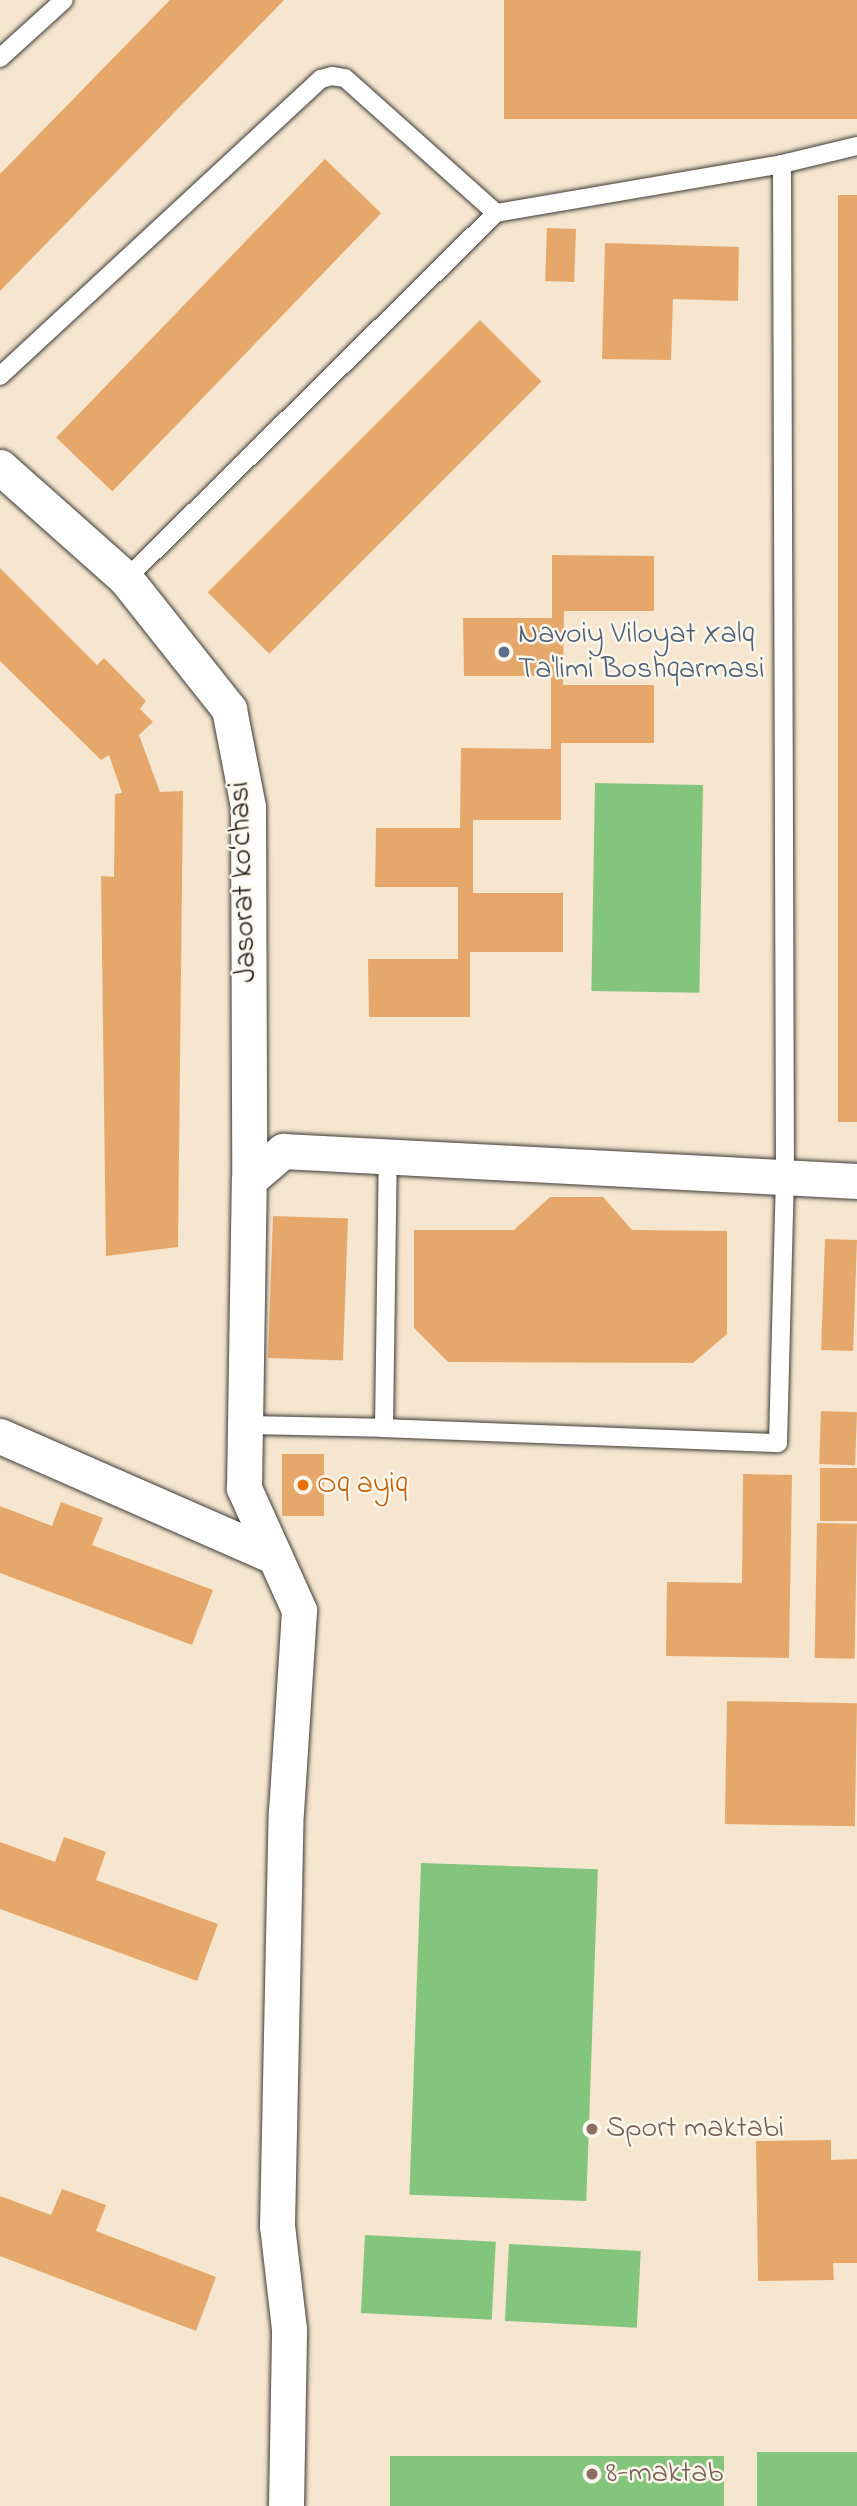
<!DOCTYPE html>
<html>
<head>
<meta charset="utf-8">
<style>
  body { margin:0 }
  #map { position:relative; width:857px; height:2506px; overflow:hidden; background:#f6e6cf; font-family:"Indie Flower",sans-serif }
  div>[style] { position:absolute }
  [style*='--x'] { left:calc(var(--x)*1px); top:calc(var(--y)*1px); width:calc(var(--w)*1px); rotate:calc(var(--a)*1deg) }
  .green>* { inset:0; background:#84c57e; transform-origin:0 0 }
  .building>* { inset:0; background:#e6a86a; transform-origin:0 0 }
  .roads { filter:drop-shadow(0 0 2px #3d3a37) drop-shadow(0 0 2px #3d3a37) }
  .service>* { height:18px; margin:-9px; padding:0 9px; transform-origin:9px; border-radius:9px; background:#fff }
  .minor>* { height:35px; margin:-17.5px; padding:0 17.5px; transform-origin:17.5px; border-radius:17.5px; background:#fff }
  .dots>* { width:19px; height:19px; translate:-50% -50%; box-sizing:border-box; border:4px solid #fbf7ec; border-radius:50% }
  span { translate:-50% -50%; white-space:nowrap; text-align:center; line-height:1.15; -webkit-text-stroke:5px #fbf7ec; paint-order:stroke }
  .service-label { font-size:30px; color:#4e5e75 }
  .left { translate:0 -50%; text-align:left }
  .street-label { font-size:30px; color:#1c1c1c }
  .food-label { font-size:30px; color:#c56008 }
  .education-label { font-size:30px; color:#785e54 }
</style>
</head>
<body>
<div id="map">
  <div class="green">
    <i style="left:595px;top:783px;width:108px;height:208px;rotate:1deg"></i>
    <i style="left:421px;top:1863px;width:177px;height:332px;rotate:2deg"></i>
    <i style="left:365px;top:2235px;width:131px;height:78px;rotate:3deg"></i>
    <i style="left:509px;top:2244px;width:132px;height:77px;rotate:3deg"></i>
    <i style="left:757px;top:2452px;width:100px;height:54px"></i>
    <i style="left:390px;top:2456px;width:334px;height:50px"></i>
  </div>
  <div class="building">
    <i style="clip-path:polygon(170px 0,284px 0,0 291px,0 174px)"></i>
    <i style="left:504px;top:0;width:353px;height:119px"></i>
    <i style="left:325px;top:159px;width:78px;height:387px;rotate:44deg"></i>
    <i style="left:838px;top:195px;width:19px;height:927px"></i>
    <i style="left:547px;top:228px;width:29px;height:53px;rotate:2deg"></i>
    <i style="clip-path:polygon(605px 243px,739px 247px,738px 301px,673px 299px,671px 360px,602px 359px)"></i>
    <i style="left:480px;top:320px;width:87px;height:385px;rotate:45deg"></i>
    <i style="clip-path:polygon(552px 555px,654px 556px,654px 611px,564px 611px,563px 685px,654px 685px,654px 743px,561px 743px,561px 820px,473px 820px,473px 893px,563px 893px,563px 952px,470px 952px,470px 1017px,369px 1017px,368px 959px,458px 959px,458px 887px,375px 887px,376px 828px,460px 828px,461px 748px,551px 749px,551px 676px,464px 676px,463px 618px,552px 618px)"></i>
    <i style="clip-path:polygon(0 568px,97px 665px,104px 658px,146px 701px,140px 709px,153px 722px,139px 735px,160px 792px,183px 791px,178px 1247px,106px 1256px,101px 876px,114px 877px,115px 794px,122px 793px,109px 755px,101px 760px,0 661px)"></i>
    <i style="clip-path:polygon(550px 1197px,603px 1197px,632px 1230px,727px 1231px,727px 1334px,693px 1363px,448px 1362px,414px 1328px,414px 1230px,514px 1230px)"></i>
    <i style="left:273px;top:1216px;width:75px;height:142px;rotate:2deg"></i>
    <i style="left:825px;top:1239px;width:32px;height:111px;rotate:2deg"></i>
    <i style="left:821px;top:1411px;width:36px;height:53px;rotate:2deg"></i>
    <i style="left:324px;top:1454px;width:62px;height:42px;rotate:90deg"></i>
    <i style="left:820px;top:1468px;width:37px;height:53px"></i>
    <i style="clip-path:polygon(743px 1474px,792px 1475px,789px 1658px,666px 1656px,667px 1582px,742px 1583px)"></i>
    <i style="clip-path:polygon(61px 1502px,103px 1518px,92px 1545px,213px 1590px,192px 1645px,0 1573px,0 1506px,52px 1526px)"></i>
    <i style="left:817px;top:1523px;width:40px;height:135px;rotate:1deg"></i>
    <i style="left:727px;top:1701px;width:130px;height:123px;rotate:1deg"></i>
    <i style="clip-path:polygon(64px 1837px,106px 1852px,96px 1880px,218px 1924px,197px 1981px,0 1909px,0 1842px,55px 1862px)"></i>
    <i style="clip-path:polygon(831px 2140px,831px 2160px,857px 2159px,857px 2263px,833px 2263px,834px 2280px,758px 2281px,756px 2141px)"></i>
    <i style="clip-path:polygon(62px 2189px,106px 2205px,96px 2231px,216px 2277px,196px 2331px,0 2256px,0 2196px,51px 2215px)"></i>
  </div>
  <div class="roads">
    <div class="service">
      <i style="--x:0;--y:58;--w:86;--a:-42.2"></i>
      <i style="--x:0;--y:376;--w:437;--a:-42.8"></i>
      <i style="--x:321;--y:79;--w:11;--a:-15"></i>
      <i style="--x:332;--y:76;--w:13;--a:9"></i>
      <i style="--x:345;--y:78;--w:203;--a:41.8"></i>
      <i style="--x:496;--y:213;--w:290;--a:-9.7"></i>
      <i style="--x:782;--y:164;--w:77;--a:-13.5"></i>
      <i style="--x:126;--y:579;--w:520;--a:-44.69"></i>
      <i style="--x:245;--y:1425;--w:139;--a:1.2"></i>
      <i style="--x:384;--y:1428;--w:271;--a:-89.2"></i>
      <i style="--x:384;--y:1428;--w:394;--a:2.2"></i>
      <i style="--x:778;--y:1443;--w:265;--a:-88.5"></i>
      <i style="--x:785;--y:1178;--w:1014;--a:-90.17"></i>
    </div>
    <div class="minor">
      <i style="--x:0;--y:467;--w:169;--a:41.6"></i>
      <i style="--x:126;--y:579;--w:166;--a:51.6"></i>
      <i style="--x:229;--y:709;--w:100;--a:79"></i>
      <i style="--x:248;--y:807;--w:373;--a:89.8"></i>
      <i style="--x:0;--y:1436;--w:300;--a:23.7"></i>
      <i style="--x:286;--y:2506;--w:177;--a:-89"></i>
      <i style="--x:289;--y:2329;--w:104;--a:-96.6"></i>
      <i style="--x:277;--y:2226;--w:414;--a:-88.8"></i>
      <i style="--x:286;--y:1812;--w:202;--a:-86.3"></i>
      <i style="--x:299;--y:1610;--w:134;--a:-114.3"></i>
      <i style="--x:244;--y:1488;--w:308;--a:-89.1"></i>
      <i style="--x:249;--y:1180;--w:45;--a:-40.5"></i>
      <i style="--x:283;--y:1151;--w:575;--a:2.99"></i>
    </div>
  </div>
  <div class="dots">
    <i style="left:504px;top:652px;background:#5c6f8a"></i>
    <i style="left:303px;top:1485px;background:#e8710a"></i>
    <i style="left:592px;top:2129px;background:#8d6e63"></i>
    <i style="left:592px;top:2474px;background:#8d6e63"></i>
  </div>
  <div class="service-label">
    <span class="left" style="left:518px;top:652px">Navoiy Viloyat Xalq<br>Ta'limi Boshqarmasi</span>
  </div>
  <div class="street-label">
    <span style="left:244px;top:882px;rotate:-92deg">Jasorat ko‘chasi</span>
  </div>
  <div class="food-label">
    <span class="left" style="left:317px;top:1485px">Oq ayiq</span>
  </div>
  <div class="education-label">
    <span class="left" style="left:606px;top:2129px">Sport maktabi</span>
    <span class="left" style="left:606px;top:2474px">8-maktab</span>
  </div>
</div>
</body>
</html>
